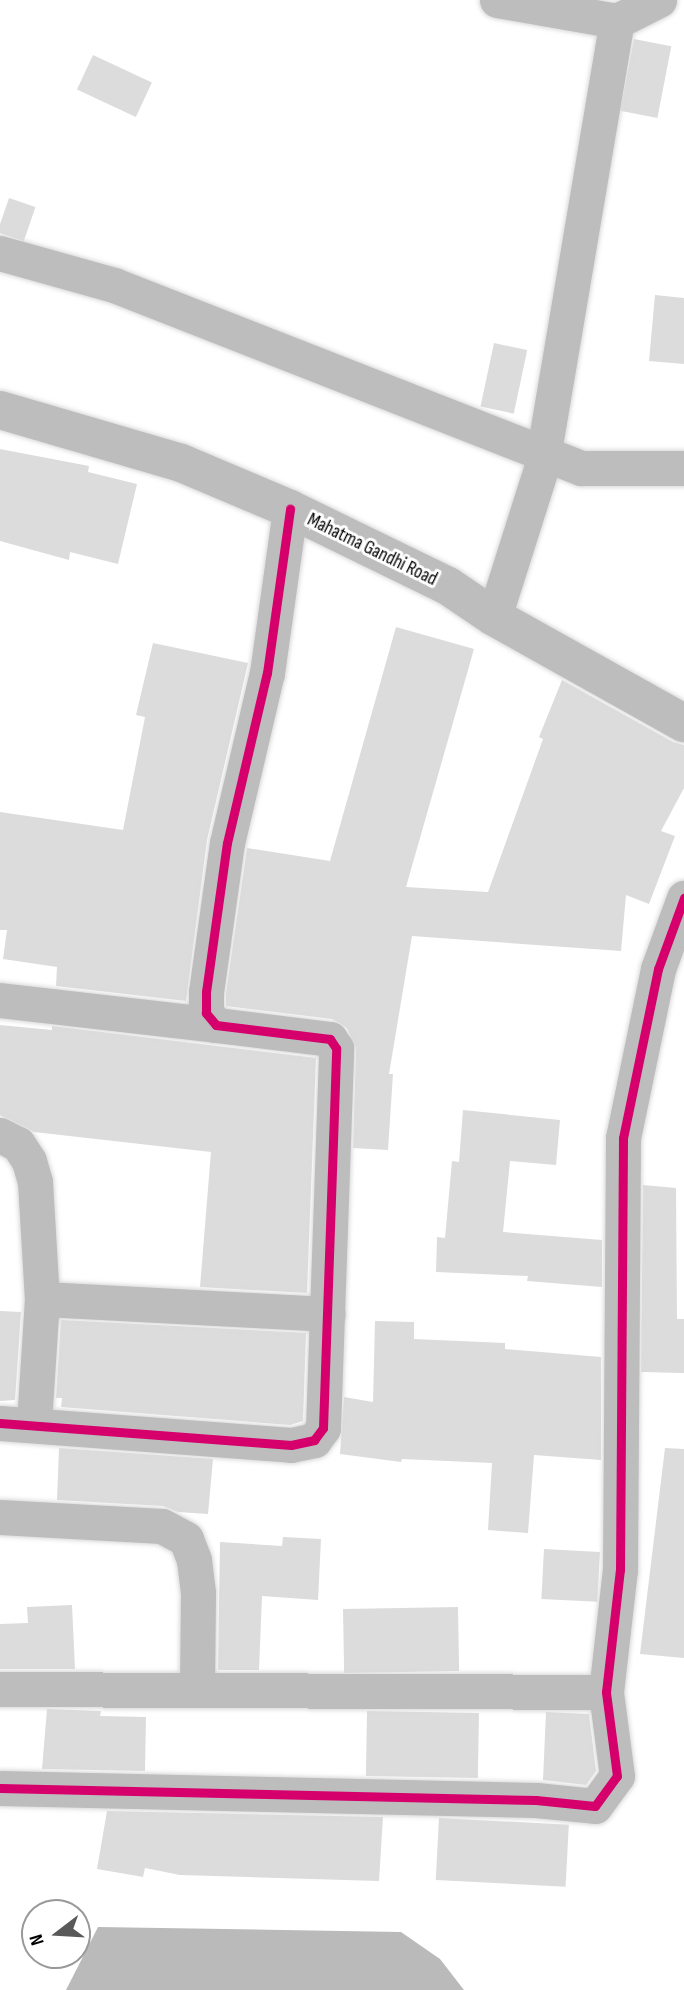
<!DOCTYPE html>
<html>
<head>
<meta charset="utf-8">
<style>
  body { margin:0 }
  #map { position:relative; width:684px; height:1990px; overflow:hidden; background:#fff; font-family:"Sofia Sans Condensed",sans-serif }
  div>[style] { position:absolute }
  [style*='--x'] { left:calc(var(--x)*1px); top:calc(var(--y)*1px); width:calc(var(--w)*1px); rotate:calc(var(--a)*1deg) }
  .water>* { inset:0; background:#bababa }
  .building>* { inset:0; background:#dcdcdc; transform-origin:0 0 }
  .roads { filter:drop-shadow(0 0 2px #dbdbdb) drop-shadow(0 0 2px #dbdbdb) }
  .minor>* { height:35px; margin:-17.5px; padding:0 17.5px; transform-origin:17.5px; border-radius:17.5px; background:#bdbdbd }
  .major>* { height:38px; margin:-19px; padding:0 19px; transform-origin:19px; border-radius:19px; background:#bdbdbd }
  .cycleway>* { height:9px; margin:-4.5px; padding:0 4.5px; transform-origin:4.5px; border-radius:4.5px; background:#d6006c }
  span { translate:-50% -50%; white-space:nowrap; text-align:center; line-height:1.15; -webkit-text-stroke:6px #fff; paint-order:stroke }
  .street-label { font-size:19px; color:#000 }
  .north { position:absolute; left:21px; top:1899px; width:70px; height:70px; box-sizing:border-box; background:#fff; border:2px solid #999; border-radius:50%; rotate:253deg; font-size:19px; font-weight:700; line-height:28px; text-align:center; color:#000 }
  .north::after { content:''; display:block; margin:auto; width:24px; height:32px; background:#595959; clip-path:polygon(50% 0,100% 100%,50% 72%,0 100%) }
</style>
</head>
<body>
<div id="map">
  <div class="water">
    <i style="clip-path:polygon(98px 1927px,401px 1932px,440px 1959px,464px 1990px,66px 1990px)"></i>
  </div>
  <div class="building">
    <i style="left:634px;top:39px;width:38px;height:73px;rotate:11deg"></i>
    <i style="left:93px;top:55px;width:65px;height:38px;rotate:25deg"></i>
    <i style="left:9px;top:198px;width:28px;height:36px;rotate:19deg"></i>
    <i style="clip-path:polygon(655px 295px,684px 298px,684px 364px,649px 361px)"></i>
    <i style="left:494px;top:343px;width:34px;height:65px;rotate:12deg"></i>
    <i style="clip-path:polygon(0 449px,89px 466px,88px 472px,137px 484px,118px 564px,70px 552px,69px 560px,0 541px)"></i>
    <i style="clip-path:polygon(396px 627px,474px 649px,406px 887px,488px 892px,543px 739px,539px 737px,562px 680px,673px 742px,684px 745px,684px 788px,661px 831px,675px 836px,649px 904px,626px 895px,621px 951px,412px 936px,389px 1074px,393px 1074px,388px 1150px,353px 1148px,356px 1049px,347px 1028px,332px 1019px,226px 1006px,226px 993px,247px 848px,330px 861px)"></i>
    <i style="clip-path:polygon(153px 643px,248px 663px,207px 840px,186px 1001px,56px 986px,57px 967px,3px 959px,7px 930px,0 930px,0 812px,123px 830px,145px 717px,136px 715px)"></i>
    <i style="clip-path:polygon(0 1025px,52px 1030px,52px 1026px,316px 1058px,307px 1293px,200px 1287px,211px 1152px,34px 1132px,0 1115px)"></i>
    <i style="clip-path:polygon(463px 1110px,560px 1120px,556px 1165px,510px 1161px,503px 1232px,602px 1240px,602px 1287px,527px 1281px,528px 1276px,436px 1272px,437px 1237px,445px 1238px,452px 1161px,459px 1162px)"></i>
    <i style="clip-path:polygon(643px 1185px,676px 1188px,677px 1319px,684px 1319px,684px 1373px,641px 1372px)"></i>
    <i style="clip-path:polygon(0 1311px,21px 1312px,15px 1400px,0 1401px)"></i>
    <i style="clip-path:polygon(61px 1320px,306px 1333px,303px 1421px,290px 1425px,61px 1407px,62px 1398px,56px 1398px)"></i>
    <i style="clip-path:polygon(375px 1321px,414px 1322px,414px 1339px,505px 1343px,505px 1349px,601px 1357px,601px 1460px,534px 1455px,528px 1533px,488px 1530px,492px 1463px,402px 1459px,401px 1462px,340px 1454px,344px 1397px,373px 1402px)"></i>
    <i style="clip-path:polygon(59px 1448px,213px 1459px,208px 1514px,178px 1512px,163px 1506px,57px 1500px)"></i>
    <i style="clip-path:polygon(665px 1448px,684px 1449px,684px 1658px,640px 1654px)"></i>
    <i style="clip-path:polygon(283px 1537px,321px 1539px,318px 1600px,262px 1596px,259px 1670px,218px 1670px,220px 1542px,282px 1546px)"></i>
    <i style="left:544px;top:1549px;width:56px;height:50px;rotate:3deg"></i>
    <i style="clip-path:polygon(72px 1605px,75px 1669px,0 1669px,0 1624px,28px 1623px,27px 1607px)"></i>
    <i style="left:458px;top:1607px;width:64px;height:115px;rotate:89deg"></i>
    <i style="clip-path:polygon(47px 1709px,101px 1711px,100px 1716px,146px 1717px,145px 1771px,42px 1769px)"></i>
    <i style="left:367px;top:1711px;width:112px;height:65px;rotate:1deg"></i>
    <i style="clip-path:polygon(546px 1712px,589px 1714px,596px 1771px,586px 1785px,543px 1780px)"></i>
    <i style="clip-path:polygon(107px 1811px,383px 1817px,379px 1881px,180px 1875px,145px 1868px,143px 1877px,97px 1869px)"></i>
    <i style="left:439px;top:1818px;width:130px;height:62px;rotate:3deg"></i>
  </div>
  <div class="roads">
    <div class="minor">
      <i style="--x:497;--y:0;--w:122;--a:9.9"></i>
      <i style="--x:617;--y:21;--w:47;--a:-26.6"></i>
      <i style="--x:0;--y:253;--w:118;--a:15.7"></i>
      <i style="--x:114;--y:285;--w:502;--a:21.4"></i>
      <i style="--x:581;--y:468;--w:103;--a:0"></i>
      <i style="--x:494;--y:617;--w:155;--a:-72.4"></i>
      <i style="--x:541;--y:469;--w:454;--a:-80.4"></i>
      <i style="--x:0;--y:1000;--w:217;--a:6.6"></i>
      <i style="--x:0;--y:1135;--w:20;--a:27"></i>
      <i style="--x:18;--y:1144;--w:20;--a:57"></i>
      <i style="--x:29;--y:1161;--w:22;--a:74"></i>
      <i style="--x:35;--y:1182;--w:117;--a:86.6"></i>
      <i style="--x:42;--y:1299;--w:125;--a:93.7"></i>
      <i style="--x:42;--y:1299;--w:286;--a:3"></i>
      <i style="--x:0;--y:1423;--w:292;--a:4.3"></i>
      <i style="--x:291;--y:1445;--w:24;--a:-12"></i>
      <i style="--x:314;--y:1440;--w:15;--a:-53"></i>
      <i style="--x:323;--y:1428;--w:380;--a:-88"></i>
      <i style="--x:336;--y:1048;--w:11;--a:-124"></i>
      <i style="--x:330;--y:1039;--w:115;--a:-173"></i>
      <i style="--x:216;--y:1025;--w:16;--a:-130"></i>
      <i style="--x:206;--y:1013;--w:21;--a:-90"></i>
      <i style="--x:206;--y:992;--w:150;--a:-82"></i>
      <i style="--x:227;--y:843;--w:175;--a:-76.8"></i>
      <i style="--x:267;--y:673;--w:166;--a:-82"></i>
      <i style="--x:0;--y:1517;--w:162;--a:3.2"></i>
      <i style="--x:162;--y:1526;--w:27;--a:28"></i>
      <i style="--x:186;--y:1539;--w:22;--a:69"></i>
      <i style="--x:194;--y:1560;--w:33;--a:83"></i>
      <i style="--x:198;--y:1593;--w:95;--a:90.6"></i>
      <i style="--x:0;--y:1689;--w:606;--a:0.28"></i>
      <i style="--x:0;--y:1788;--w:536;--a:1.28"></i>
      <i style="--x:536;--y:1800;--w:59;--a:5.8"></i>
      <i style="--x:595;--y:1806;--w:37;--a:-54"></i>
      <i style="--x:617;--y:1776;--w:85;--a:-97.5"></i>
      <i style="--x:606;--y:1692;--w:123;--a:-83.5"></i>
      <i style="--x:620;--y:1570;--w:432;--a:-89.6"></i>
      <i style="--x:623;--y:1138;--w:173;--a:-78.3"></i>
      <i style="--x:658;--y:969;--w:76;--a:-69.9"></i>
    </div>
    <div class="major">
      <i style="--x:0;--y:410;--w:189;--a:16.3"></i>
      <i style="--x:181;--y:463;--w:118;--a:22.9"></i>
      <i style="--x:290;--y:509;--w:176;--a:26"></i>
      <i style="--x:448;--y:586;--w:55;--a:34"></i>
      <i style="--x:494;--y:617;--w:218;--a:29.2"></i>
    </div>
  </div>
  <div class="cycleway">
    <i style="--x:0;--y:1423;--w:292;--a:4.3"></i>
    <i style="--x:291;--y:1445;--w:24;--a:-12"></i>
    <i style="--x:314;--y:1440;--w:15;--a:-53"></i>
    <i style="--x:323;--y:1428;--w:380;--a:-88"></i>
    <i style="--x:336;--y:1048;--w:11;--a:-124"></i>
    <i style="--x:330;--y:1039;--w:115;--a:-173"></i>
    <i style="--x:216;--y:1025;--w:16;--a:-130"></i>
    <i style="--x:206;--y:1013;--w:21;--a:-90"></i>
    <i style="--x:206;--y:992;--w:150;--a:-82"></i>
    <i style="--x:227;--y:843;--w:175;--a:-76.8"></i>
    <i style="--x:267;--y:673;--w:166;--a:-82"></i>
    <i style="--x:0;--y:1788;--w:536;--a:1.28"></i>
    <i style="--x:536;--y:1800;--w:59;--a:5.8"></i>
    <i style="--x:595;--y:1806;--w:37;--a:-54"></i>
    <i style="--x:617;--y:1776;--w:85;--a:-97.5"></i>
    <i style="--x:606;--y:1692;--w:123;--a:-83.5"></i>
    <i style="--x:620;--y:1570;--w:432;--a:-89.6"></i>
    <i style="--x:623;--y:1138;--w:173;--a:-78.3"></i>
    <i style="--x:658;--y:969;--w:76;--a:-69.9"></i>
  </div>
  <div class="street-label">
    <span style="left:372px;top:550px;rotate:26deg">Mahatma Gandhi Road</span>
  </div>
  <div class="north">N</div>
</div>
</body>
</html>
